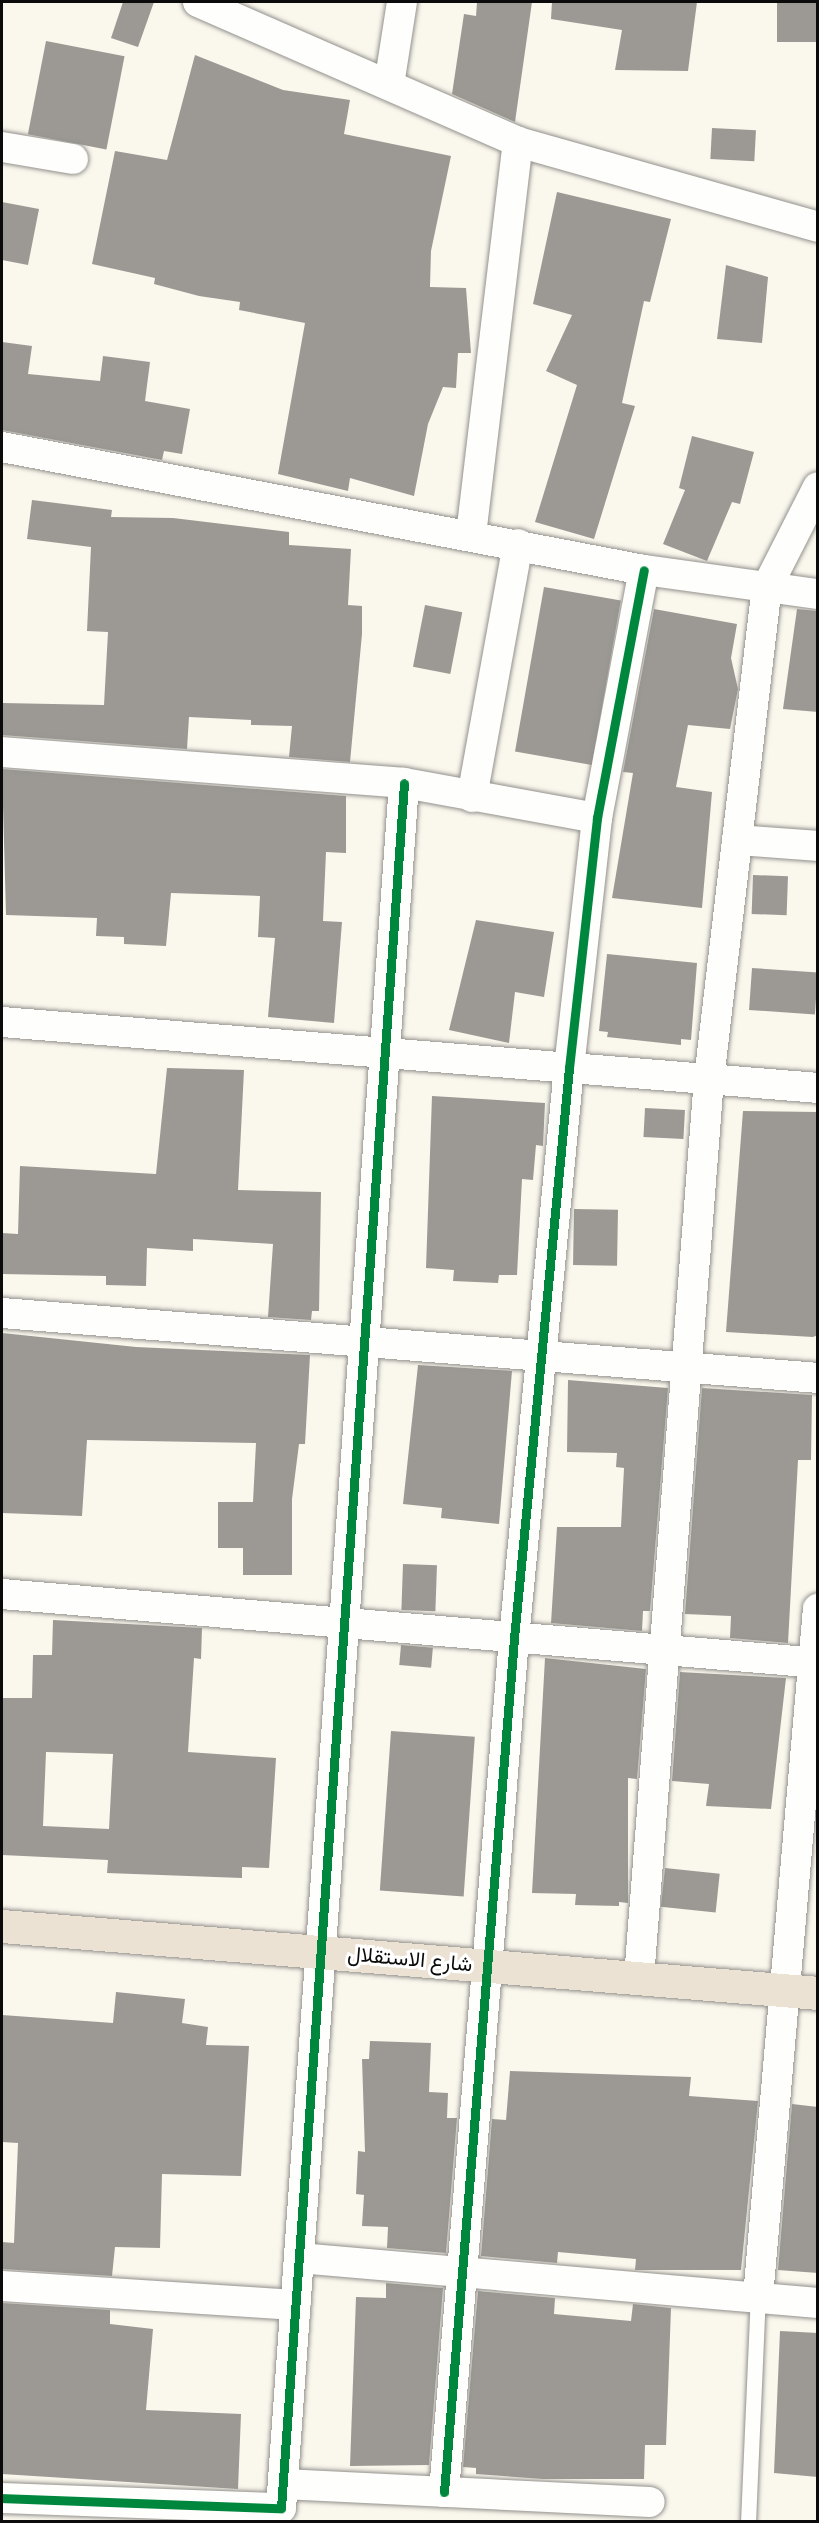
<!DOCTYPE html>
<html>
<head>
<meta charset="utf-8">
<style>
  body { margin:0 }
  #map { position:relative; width:819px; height:2523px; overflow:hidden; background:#faf7ed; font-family:"Times New Roman",Vazirmatn,serif }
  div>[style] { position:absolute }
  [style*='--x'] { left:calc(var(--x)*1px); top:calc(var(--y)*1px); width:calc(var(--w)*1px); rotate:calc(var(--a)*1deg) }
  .building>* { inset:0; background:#9c9994; transform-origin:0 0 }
  .roads { filter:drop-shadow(0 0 2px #93918d) drop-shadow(0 0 2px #93918d) }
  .service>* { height:15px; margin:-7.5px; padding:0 7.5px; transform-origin:7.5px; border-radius:7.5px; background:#fefefc }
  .minor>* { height:30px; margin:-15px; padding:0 15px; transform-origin:15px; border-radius:15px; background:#fefefc }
  .trunk>* { height:33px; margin:-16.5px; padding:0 16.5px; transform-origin:16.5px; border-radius:16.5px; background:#ebe2d4 }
  .cycleway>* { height:9px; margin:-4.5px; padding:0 4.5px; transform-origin:4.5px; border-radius:4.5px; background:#00873e }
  span { translate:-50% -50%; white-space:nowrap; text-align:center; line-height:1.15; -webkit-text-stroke:6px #fff; paint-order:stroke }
  .street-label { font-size:21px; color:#0b0b0b }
  .frame { position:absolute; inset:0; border:3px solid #0b0b0b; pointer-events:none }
</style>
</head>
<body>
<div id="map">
  <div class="building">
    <i style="clip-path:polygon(123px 2px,154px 2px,138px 47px,111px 38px)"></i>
    <i style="clip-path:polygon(477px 2px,532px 2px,515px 122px,452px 94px,464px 14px,476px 16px)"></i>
    <i style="clip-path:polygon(552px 2px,697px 2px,688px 71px,615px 70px,622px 30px,551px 19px)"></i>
    <i style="left:777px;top:2px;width:41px;height:40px"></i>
    <i style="left:46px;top:41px;width:80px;height:95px;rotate:11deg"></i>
    <i style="clip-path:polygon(195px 55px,283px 90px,350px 100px,344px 134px,451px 156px,431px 251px,430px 287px,466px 288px,471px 353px,458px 353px,456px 388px,443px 387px,428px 424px,414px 496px,350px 478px,348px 491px,278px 474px,305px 323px,239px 310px,240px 302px,199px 296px,154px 284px,155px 278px,92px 264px,115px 151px,167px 160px)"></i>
    <i style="left:712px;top:128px;width:44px;height:31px;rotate:3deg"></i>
    <i style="clip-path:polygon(557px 192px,671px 219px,650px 302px,644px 301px,622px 403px,635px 406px,594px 539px,535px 522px,577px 385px,546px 371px,572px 315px,533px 304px)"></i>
    <i style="clip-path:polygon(2px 202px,39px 209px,28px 265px,2px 260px)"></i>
    <i style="clip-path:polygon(726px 265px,768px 277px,762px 343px,717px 339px)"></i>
    <i style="clip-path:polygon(2px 342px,32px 346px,28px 374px,100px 381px,103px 356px,150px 362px,145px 401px,190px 409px,182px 454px,164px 451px,162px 460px,2px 430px)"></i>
    <i style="clip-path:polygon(692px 436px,754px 452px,740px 504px,732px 502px,707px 561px,663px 544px,685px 490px,679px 488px)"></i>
    <i style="clip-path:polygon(32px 500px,112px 510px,111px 517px,173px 518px,289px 532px,289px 545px,351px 549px,348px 605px,362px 606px,362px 634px,350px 762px,289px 757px,292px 726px,251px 725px,251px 720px,189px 717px,187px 749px,2px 735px,2px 703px,104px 705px,108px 632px,87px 631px,91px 547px,27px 539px)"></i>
    <i style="left:544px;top:587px;width:78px;height:167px;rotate:10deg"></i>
    <i style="left:425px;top:605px;width:38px;height:63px;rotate:11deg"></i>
    <i style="clip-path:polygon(654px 609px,737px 624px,731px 658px,738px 689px,730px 729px,688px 725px,676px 787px,712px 792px,702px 908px,612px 898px,633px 773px,623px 772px)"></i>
    <i style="clip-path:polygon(797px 609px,818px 611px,818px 712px,783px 709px)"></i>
    <i style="clip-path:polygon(2px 769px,346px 796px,346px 853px,326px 852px,323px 921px,342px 922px,334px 1023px,268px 1017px,275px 938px,258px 937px,260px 896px,171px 893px,166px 946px,124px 944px,124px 937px,96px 936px,97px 918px,6px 915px)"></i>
    <i style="left:753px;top:875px;width:35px;height:39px;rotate:2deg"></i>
    <i style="clip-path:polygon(476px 920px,554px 932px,544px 997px,515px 992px,509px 1043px,449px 1030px)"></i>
    <i style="clip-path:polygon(607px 954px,697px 963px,691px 1040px,681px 1039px,681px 1045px,607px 1037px,608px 1032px,599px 1031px)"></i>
    <i style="left:752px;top:968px;width:66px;height:42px;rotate:4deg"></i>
    <i style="clip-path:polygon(167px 1068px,244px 1070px,238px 1190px,321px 1192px,319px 1311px,312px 1311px,311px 1320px,268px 1317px,273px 1244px,193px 1239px,193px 1251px,147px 1248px,146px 1286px,106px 1285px,106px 1276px,2px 1274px,2px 1233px,18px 1234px,20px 1166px,156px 1174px)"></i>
    <i style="clip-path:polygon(432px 1096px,545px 1103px,543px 1146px,536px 1145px,533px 1180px,522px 1179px,517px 1275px,499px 1275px,498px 1283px,453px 1281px,454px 1270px,426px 1268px)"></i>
    <i style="left:645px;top:1108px;width:40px;height:29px;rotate:3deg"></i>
    <i style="clip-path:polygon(743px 1111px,818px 1112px,818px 1335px,813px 1337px,726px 1332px)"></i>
    <i style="left:574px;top:1209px;width:44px;height:56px;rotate:1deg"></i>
    <i style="clip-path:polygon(2px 1333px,136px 1347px,310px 1355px,305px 1444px,299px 1444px,292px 1499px,292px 1575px,243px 1575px,243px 1548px,218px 1548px,218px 1502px,253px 1502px,256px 1443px,87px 1440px,82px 1516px,2px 1513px)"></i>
    <i style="clip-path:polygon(418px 1365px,512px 1371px,499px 1524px,441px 1518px,442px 1508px,403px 1504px)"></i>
    <i style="clip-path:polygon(568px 1380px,668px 1388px,650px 1611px,643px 1611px,642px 1631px,551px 1623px,557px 1527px,621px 1527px,624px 1468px,616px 1467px,617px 1453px,567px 1452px)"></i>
    <i style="clip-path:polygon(702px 1388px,812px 1395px,811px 1460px,798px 1460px,788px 1643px,730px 1638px,731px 1616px,685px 1614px)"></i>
    <i style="left:403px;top:1564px;width:34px;height:46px;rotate:2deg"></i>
    <i style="clip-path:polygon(evenodd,53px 1620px,202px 1628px,201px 1659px,194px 1658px,188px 1752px,276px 1758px,269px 1868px,242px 1867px,242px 1878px,107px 1873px,108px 1860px,2px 1855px,2px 1698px,32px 1698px,33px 1655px,52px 1655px,53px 1620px,46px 1752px,113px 1754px,109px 1829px,43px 1826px,46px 1752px)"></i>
    <i style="left:401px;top:1645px;width:32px;height:20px;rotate:5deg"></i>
    <i style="clip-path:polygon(545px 1658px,646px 1669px,637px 1779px,628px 1778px,628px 1903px,619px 1902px,619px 1906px,575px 1905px,576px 1894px,532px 1893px)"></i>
    <i style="clip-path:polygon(680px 1672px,786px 1678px,771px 1809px,706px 1806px,709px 1784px,672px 1781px)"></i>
    <i style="left:391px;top:1731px;width:84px;height:160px;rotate:4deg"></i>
    <i style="left:665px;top:1868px;width:55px;height:39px;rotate:6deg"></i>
    <i style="clip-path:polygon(116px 1992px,185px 1999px,182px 2023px,208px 2027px,206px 2045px,249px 2046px,241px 2176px,162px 2174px,160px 2248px,115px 2247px,112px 2276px,2px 2269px,2px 2242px,14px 2243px,18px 2143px,2px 2142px,2px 2015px,113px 2023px)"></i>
    <i style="clip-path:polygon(370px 2041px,431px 2043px,429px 2092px,448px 2093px,447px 2118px,457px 2118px,446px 2253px,387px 2248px,388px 2227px,362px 2226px,364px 2195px,356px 2194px,358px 2151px,365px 2152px,362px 2059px,369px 2059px)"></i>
    <i style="clip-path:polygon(510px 2071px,691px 2077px,689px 2096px,758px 2101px,741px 2270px,635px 2270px,636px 2259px,558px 2252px,557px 2263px,481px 2256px,492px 2119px,506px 2120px)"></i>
    <i style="clip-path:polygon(792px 2104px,818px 2107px,818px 2273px,778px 2270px)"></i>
    <i style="clip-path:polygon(386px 2283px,443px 2288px,429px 2465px,350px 2466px,356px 2297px,386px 2298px)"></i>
    <i style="clip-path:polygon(478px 2291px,555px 2298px,554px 2314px,631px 2321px,633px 2304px,671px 2308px,666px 2445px,645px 2445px,644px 2479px,543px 2479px,476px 2474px,476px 2468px,463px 2467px)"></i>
    <i style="clip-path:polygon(2px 2303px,110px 2310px,110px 2324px,153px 2329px,146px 2410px,241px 2414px,238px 2489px,2px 2474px)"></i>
    <i style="clip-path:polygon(780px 2331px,818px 2333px,818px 2477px,774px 2473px)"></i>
  </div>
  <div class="roads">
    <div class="service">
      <i style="--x:748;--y:2522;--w:225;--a:-87.5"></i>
    </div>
    <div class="minor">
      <i style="--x:198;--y:2;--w:349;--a:23.6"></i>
      <i style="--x:518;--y:142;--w:312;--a:15.8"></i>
      <i style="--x:389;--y:85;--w:84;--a:-81.1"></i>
      <i style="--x:2;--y:147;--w:72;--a:9.6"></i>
      <i style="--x:2;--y:447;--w:654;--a:10.85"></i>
      <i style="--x:644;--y:570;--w:176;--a:7.9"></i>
      <i style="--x:471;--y:535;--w:396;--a:-83.2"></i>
      <i style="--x:2;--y:752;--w:403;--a:4.4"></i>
      <i style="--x:404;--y:783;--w:196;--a:10.3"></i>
      <i style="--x:472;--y:797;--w:257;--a:-79.7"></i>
      <i style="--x:737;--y:840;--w:81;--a:4.2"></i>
      <i style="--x:2;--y:1022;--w:819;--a:4.62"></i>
      <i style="--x:2;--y:1313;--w:819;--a:4.55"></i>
      <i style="--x:2;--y:1594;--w:819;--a:4.83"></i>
      <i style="--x:639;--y:1978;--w:902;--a:-85.55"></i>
      <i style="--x:709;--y:1079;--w:495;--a:-83.3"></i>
      <i style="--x:767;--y:587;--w:112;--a:-63"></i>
      <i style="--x:299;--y:2258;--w:521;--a:4.96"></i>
      <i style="--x:2;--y:2286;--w:294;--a:3.7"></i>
      <i style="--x:758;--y:2297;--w:691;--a:-85.02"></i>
      <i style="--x:283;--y:2484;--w:367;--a:2.8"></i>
      <i style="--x:444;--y:2492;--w:857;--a:-85.31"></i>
      <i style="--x:514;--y:1638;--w:573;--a:-84.49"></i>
      <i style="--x:569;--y:1068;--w:252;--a:-83.6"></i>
      <i style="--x:597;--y:818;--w:252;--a:-79.3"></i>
      <i style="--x:2;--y:2498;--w:279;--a:2.1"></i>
      <i style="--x:281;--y:2508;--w:1729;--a:-85.92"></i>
    </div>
    <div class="trunk">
      <i style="--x:2;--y:1926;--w:819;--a:4.69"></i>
    </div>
  </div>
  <div class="cycleway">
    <i style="--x:444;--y:2492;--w:857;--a:-85.31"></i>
    <i style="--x:514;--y:1638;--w:573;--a:-84.49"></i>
    <i style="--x:569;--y:1068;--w:252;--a:-83.6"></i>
    <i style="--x:597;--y:818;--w:252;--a:-79.3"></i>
    <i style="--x:2;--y:2498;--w:279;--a:2.1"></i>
    <i style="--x:281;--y:2508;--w:1729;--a:-85.92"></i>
  </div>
  <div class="street-label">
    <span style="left:410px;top:1959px;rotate:5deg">شارع الاستقلال</span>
  </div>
  <div class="frame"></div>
</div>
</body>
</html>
